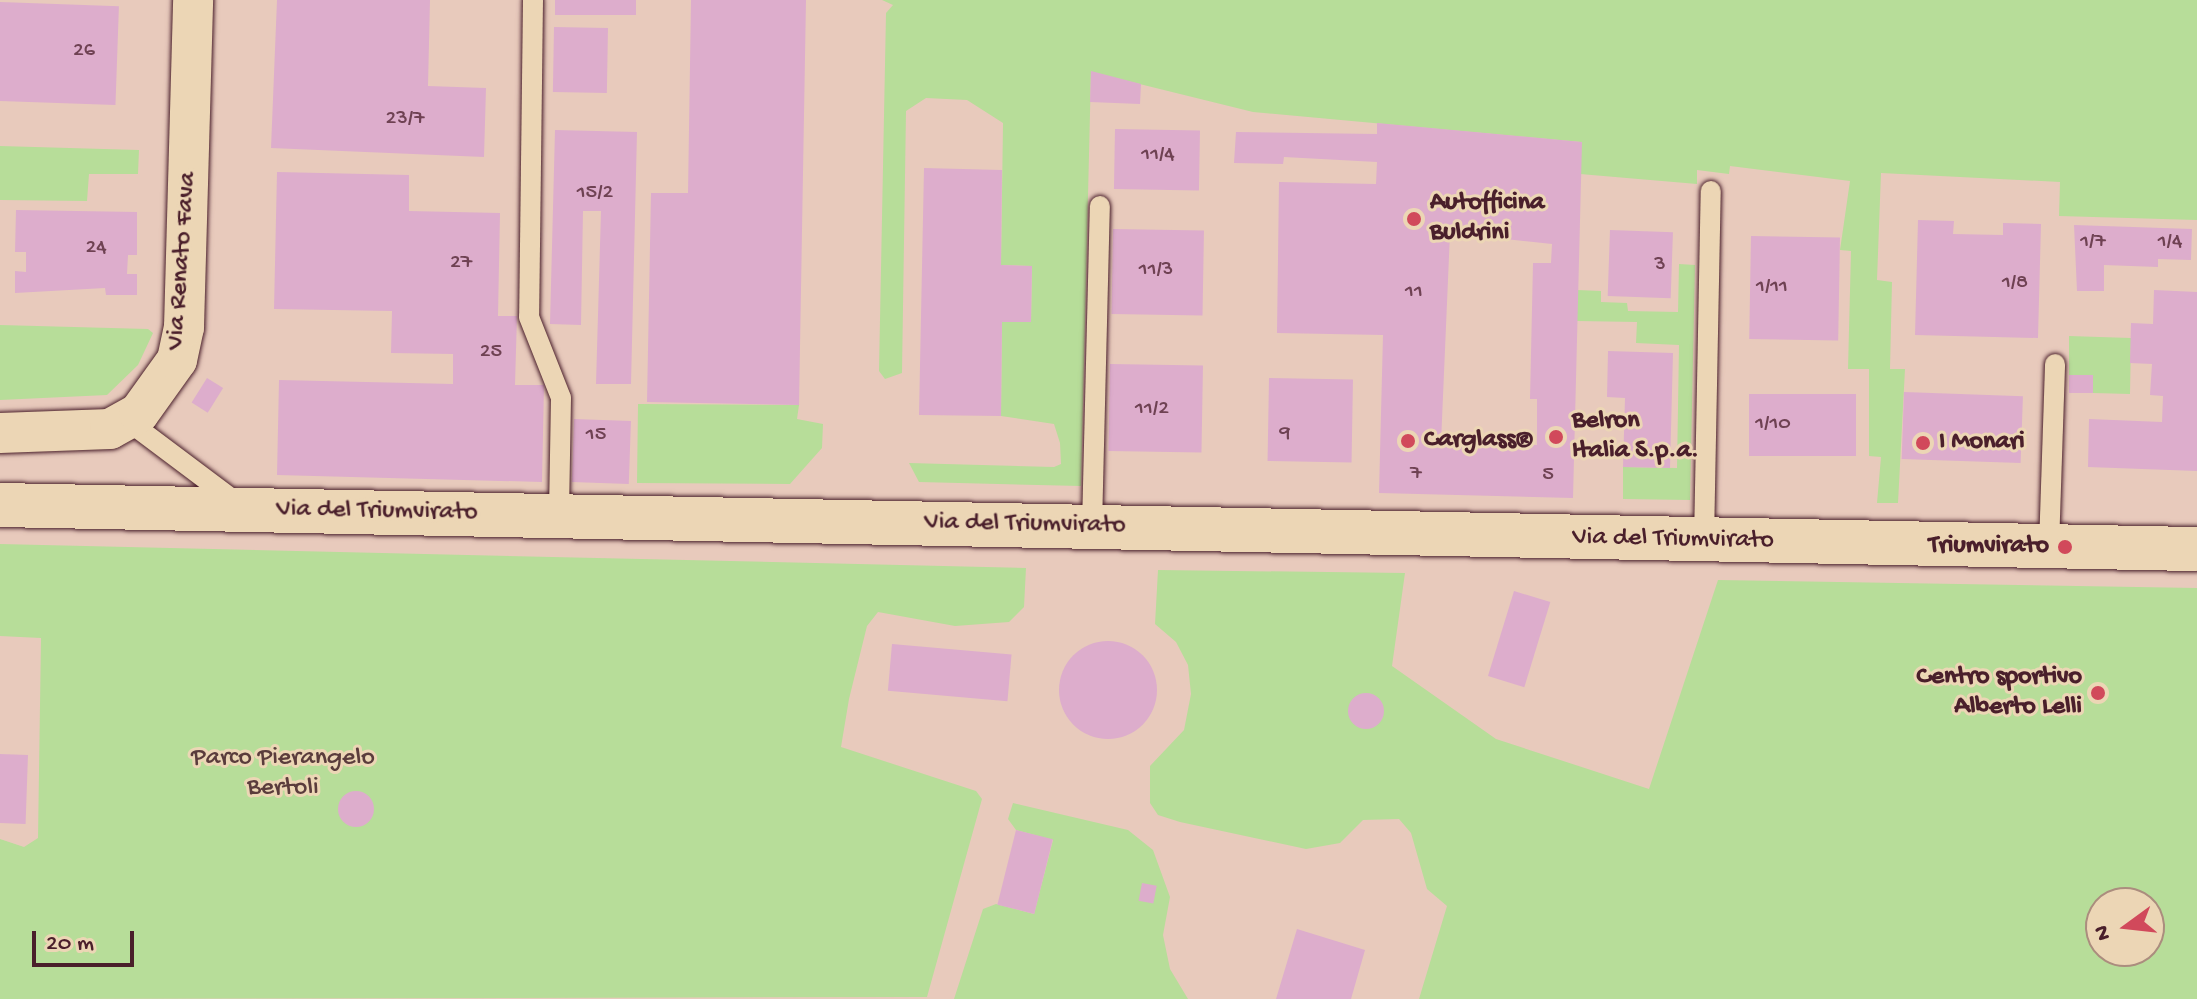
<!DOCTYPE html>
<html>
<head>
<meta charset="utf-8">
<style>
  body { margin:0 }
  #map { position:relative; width:2197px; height:999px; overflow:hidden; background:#e8cabc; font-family:"Gochi Hand",sans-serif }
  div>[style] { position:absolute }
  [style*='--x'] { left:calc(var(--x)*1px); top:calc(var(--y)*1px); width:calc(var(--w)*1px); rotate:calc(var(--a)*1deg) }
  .green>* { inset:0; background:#b7dd99 }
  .building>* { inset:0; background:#ddadcc; transform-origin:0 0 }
  .round { border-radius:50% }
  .roads { filter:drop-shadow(0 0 2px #4a1f2b) drop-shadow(0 0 2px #4a1f2b) }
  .lane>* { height:20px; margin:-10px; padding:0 10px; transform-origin:10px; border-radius:10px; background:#ecd6b5 }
  .street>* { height:40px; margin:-20px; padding:0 20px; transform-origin:20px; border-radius:20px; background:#ecd6b5 }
  .secondary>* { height:44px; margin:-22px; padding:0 22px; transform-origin:22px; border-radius:22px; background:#ecd6b5 }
  .dots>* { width:22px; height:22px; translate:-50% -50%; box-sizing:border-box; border:4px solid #ecd6b5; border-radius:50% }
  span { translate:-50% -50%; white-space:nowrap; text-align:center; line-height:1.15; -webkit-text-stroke:6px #ecd6b5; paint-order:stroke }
  .number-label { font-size:22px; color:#6f4253 }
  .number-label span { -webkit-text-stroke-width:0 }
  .poi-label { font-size:26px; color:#4a1f2b; font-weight:700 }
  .left { translate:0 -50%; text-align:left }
  .right { translate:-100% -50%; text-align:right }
  .street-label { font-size:26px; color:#4a1f2b }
  .park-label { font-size:26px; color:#5a3c3c }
  .north { position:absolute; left:2085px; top:887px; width:80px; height:80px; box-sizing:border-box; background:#ecd6b5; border:2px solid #ab8d7e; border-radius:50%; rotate:255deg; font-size:22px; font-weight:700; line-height:32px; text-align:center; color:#4a1f2b }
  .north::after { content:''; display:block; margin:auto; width:28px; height:36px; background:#d1495b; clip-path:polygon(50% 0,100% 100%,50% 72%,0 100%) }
  .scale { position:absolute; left:32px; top:931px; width:102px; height:36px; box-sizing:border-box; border:4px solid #4a1f2b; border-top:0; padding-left:10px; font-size:24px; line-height:28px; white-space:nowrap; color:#4a1f2b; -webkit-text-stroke:6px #ecd6b5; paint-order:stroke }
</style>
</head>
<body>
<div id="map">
  <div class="green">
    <i style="clip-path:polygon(882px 0,2197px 0,2197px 220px,2059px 216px,2060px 182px,1881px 173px,1877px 280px,1892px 282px,1890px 369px,1905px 369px,1898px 503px,1877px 503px,1881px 457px,1869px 456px,1869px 369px,1848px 369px,1851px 251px,1840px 250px,1850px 181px,1730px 166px,1729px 174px,1697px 170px,1697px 184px,1580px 174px,1581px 142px,1253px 112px,1091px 72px,1081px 486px,919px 482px,909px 463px,1054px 467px,1061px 464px,1060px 443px,1054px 424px,1001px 416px,1002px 322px,1031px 322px,1032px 266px,1001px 265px,1003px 123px,967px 100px,926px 98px,906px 111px,902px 373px,885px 379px,879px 371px,886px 13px,893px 5px)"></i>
    <i style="clip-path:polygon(0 146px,139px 150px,138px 174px,89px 174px,87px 201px,0 200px)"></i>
    <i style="clip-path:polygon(1679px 264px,1695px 265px,1690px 500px,1623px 499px,1623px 467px,1677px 468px,1679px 345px,1636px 343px,1637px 322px,1577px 321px,1577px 290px,1601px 291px,1601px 302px,1627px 303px,1628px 311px,1678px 312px)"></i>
    <i style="clip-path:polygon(0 325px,148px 329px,153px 333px,138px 365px,107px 395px,0 400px)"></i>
    <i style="clip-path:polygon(2069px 336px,2131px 338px,2130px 394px,2093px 393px,2093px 375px,2069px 375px)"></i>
    <i style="clip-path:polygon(638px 404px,799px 405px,797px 419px,823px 424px,822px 448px,790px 484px,637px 483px)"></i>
    <i style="clip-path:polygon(0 544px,1026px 568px,1024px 607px,1009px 622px,955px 626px,878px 612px,867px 626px,849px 699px,841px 747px,976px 791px,982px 799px,927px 997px,0 999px,0 839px,24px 847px,38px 838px,41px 638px,0 636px)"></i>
    <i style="clip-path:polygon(evenodd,1158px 570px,1405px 573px,1392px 666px,1496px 739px,1649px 789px,1718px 580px,2197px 588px,2197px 999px,1419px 999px,1447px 906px,1427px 889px,1411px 833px,1399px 819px,1363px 820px,1340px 843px,1306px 849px,1180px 822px,1158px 815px,1150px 803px,1150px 766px,1184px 730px,1191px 694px,1188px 665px,1176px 642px,1155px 624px,1158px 570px,2149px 903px,2149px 951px,2101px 951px,2101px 903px,2149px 903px)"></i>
    <i style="clip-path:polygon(1013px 803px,1128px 830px,1153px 850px,1170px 897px,1163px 935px,1170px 969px,1188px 999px,954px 999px,983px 909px,996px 904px,1034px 914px,1053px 840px,1016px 830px,1008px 819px)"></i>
  </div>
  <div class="building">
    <i style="clip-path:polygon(277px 0,430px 0,428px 86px,486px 88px,484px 157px,271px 148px)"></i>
    <i style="left:555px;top:0;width:81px;height:15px"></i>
    <i style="clip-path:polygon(691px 0,806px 0,799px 405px,647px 402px,651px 193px,688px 193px)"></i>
    <i style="left:0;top:2px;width:119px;height:99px;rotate:2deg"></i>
    <i style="left:554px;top:27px;width:54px;height:65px;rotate:1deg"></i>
    <i style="clip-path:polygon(1091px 71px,1141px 84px,1140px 104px,1090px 102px)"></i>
    <i style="clip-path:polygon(evenodd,1377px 123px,1582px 142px,1573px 498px,1379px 493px,1383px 335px,1277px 333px,1279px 182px,1376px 184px,1377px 162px,1284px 157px,1283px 164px,1234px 163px,1236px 132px,1377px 134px,1377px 123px,1450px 233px,1552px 244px,1551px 263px,1533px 263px,1530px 399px,1537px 399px,1537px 445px,1441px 443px,1450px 233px)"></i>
    <i style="left:1115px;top:129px;width:85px;height:60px;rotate:1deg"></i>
    <i style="clip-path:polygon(555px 130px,637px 132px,631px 384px,596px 384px,601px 211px,583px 211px,581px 325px,550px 324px)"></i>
    <i style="clip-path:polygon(924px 168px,1002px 170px,1001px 265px,1032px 266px,1031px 322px,1002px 322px,1001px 416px,919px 415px)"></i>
    <i style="clip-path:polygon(277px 172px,409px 175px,409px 211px,500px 213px,498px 316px,517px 316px,515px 385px,544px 385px,542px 482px,277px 475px,279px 380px,453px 384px,453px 354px,391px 353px,392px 311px,274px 309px)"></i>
    <i style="clip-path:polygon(16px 210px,137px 212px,137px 255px,128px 255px,127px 274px,137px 274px,137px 295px,106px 295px,105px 288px,15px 293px,15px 271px,26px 272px,26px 252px,15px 252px)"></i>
    <i style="clip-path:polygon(1918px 220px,1954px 221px,1953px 234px,2003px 235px,2003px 223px,2041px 224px,2038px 338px,1915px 335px)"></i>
    <i style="clip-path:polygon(2074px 225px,2192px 229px,2191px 260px,2158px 259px,2158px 267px,2104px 265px,2104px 291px,2077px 291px)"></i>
    <i style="left:1113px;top:229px;width:91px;height:85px;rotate:1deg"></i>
    <i style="left:1610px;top:230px;width:63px;height:66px;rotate:2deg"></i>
    <i style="left:1751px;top:236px;width:89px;height:103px;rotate:1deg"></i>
    <i style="clip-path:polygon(2154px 290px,2197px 292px,2197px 471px,2088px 467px,2089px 419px,2162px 422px,2163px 396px,2150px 395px,2152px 364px,2130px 363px,2131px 323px,2153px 324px)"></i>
    <i style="clip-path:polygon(1608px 351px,1673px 353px,1670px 468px,1623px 467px,1625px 398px,1607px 397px)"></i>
    <i style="left:1110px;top:364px;width:93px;height:87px;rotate:1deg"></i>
    <i style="left:2069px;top:375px;width:24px;height:18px"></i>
    <i style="left:207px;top:378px;width:19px;height:29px;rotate:32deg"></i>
    <i style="left:1269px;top:378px;width:84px;height:83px;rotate:1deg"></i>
    <i style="left:1904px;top:392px;width:119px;height:67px;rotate:2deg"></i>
    <i style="left:1856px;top:394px;width:62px;height:107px;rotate:90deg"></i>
    <i style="left:574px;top:419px;width:57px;height:63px;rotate:2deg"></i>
    <i style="left:1514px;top:591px;width:38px;height:89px;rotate:17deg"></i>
    <i class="round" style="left:1059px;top:641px;width:98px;height:98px"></i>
    <i style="left:892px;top:644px;width:120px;height:47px;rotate:5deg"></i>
    <i class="round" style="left:1348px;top:693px;width:36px;height:36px"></i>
    <i style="left:0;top:754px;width:28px;height:69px;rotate:2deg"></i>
    <i class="round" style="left:338px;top:791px;width:36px;height:36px"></i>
    <i style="left:1016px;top:830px;width:38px;height:77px;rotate:14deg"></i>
    <i style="left:1142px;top:883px;width:15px;height:18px;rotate:11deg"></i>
    <i style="clip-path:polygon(1297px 929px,1365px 950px,1351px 999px,1276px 999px)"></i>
  </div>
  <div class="roads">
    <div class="lane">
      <i style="--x:533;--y:0;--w:317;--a:90.7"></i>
      <i style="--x:529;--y:317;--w:87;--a:68.4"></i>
      <i style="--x:561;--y:398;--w:117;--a:91"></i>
      <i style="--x:128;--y:421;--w:135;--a:36.9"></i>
      <i style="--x:1092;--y:527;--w:321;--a:-88.6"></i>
      <i style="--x:1704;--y:541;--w:350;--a:-88.9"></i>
      <i style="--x:2049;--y:547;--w:183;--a:-88.1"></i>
    </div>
    <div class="street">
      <i style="--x:0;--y:433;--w:110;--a:-2.1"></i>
      <i style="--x:110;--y:429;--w:33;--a:-29"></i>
      <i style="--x:139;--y:413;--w:65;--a:-54.4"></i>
      <i style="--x:177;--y:360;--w:34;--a:-78"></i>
      <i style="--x:184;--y:327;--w:327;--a:-88.4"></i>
    </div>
    <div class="secondary">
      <i style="--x:0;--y:505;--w:2197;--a:1.15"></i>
    </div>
  </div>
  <div class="dots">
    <i style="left:1414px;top:219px;background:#d1495b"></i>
    <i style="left:1556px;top:437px;background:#d1495b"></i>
    <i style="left:1408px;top:441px;background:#d1495b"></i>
    <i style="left:1923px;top:443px;background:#d1495b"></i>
    <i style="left:2065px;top:547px;background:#d1495b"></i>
    <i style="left:2098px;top:693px;background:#d1495b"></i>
  </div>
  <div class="number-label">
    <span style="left:84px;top:52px">26</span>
    <span style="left:405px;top:120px">23/7</span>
    <span style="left:1158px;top:156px">11/4</span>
    <span style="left:595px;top:194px">15/2</span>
    <span style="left:2093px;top:243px">1/7</span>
    <span style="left:2170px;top:243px">1/4</span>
    <span style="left:96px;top:249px">24</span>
    <span style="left:461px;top:264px">27</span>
    <span style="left:1660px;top:266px">3</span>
    <span style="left:1156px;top:271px">11/3</span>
    <span style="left:2015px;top:284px">1/8</span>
    <span style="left:1772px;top:288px">1/11</span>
    <span style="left:1414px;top:293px">11</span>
    <span style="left:491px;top:353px">25</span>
    <span style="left:1152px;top:410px">11/2</span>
    <span style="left:1773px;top:425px">1/10</span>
    <span style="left:1285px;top:435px">9</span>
    <span style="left:596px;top:436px">15</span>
    <span style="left:1416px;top:475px">7</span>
    <span style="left:1548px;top:476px">5</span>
  </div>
  <div class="poi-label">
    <span class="left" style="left:1430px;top:219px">Autofficina<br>Buldrini</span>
    <span class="left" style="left:1572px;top:437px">Belron<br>Italia S.p.a.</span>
    <span class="left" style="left:1424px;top:441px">Carglass®</span>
    <span class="left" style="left:1939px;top:443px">I Monari</span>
    <span class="right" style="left:2049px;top:547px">Triumvirato</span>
    <span class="right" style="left:2082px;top:693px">Centro sportivo<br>Alberto Lelli</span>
  </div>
  <div class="street-label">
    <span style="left:183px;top:261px;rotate:-86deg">Via Renato Fava</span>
    <span style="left:377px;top:512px;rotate:1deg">Via del Triumvirato</span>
    <span style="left:1025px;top:525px;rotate:1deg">Via del Triumvirato</span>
    <span style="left:1673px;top:540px;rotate:1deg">Via del Triumvirato</span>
  </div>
  <div class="park-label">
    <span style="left:283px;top:774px">Parco Pierangelo<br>Bertoli</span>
  </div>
  <div class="north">N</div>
  <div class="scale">20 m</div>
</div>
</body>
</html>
